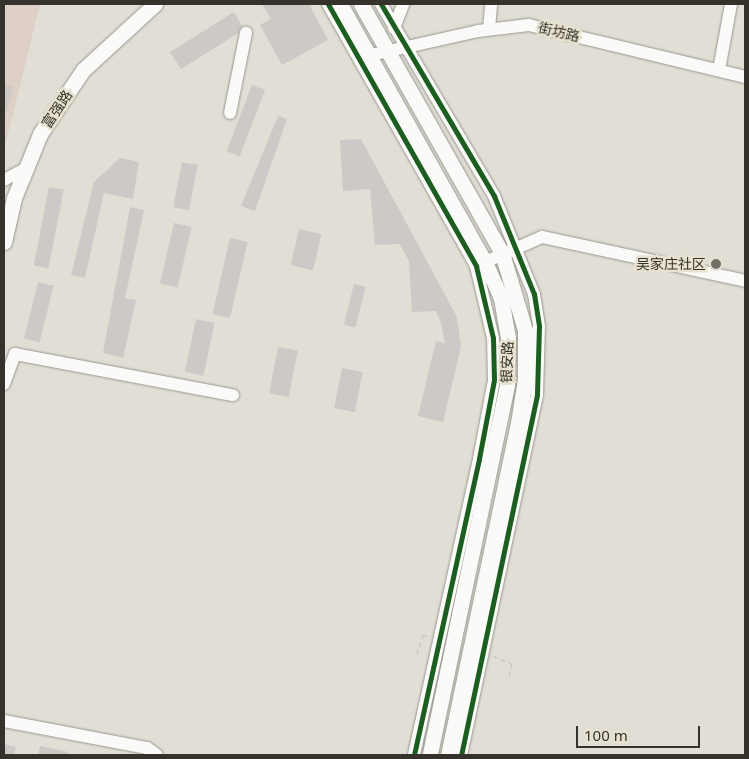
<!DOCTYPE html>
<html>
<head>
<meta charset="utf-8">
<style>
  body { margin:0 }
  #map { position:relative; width:749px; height:759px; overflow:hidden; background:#e1ded5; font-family:"Noto Sans","Noto Sans SC",sans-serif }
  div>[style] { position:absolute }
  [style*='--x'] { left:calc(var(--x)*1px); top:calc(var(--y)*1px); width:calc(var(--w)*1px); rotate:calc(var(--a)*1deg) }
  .education>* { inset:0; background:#dfd0c7 }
  .building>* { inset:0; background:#ccc9c7; transform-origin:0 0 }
  .path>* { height:1px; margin-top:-0.5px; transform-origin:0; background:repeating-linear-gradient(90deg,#c1c0bc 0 4px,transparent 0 8px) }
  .roads { filter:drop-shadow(0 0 1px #98968f) drop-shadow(0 0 1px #98968f) }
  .minor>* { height:12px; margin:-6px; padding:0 6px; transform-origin:6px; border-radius:6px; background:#fafaf9 }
  .major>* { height:15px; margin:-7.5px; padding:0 7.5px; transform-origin:7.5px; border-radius:7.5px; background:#fafaf9 }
  .cycleway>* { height:5px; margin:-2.5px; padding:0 2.5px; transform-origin:2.5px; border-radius:2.5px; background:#1b5e20 }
  .dots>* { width:14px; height:14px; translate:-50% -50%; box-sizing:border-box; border:2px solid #e7e1cf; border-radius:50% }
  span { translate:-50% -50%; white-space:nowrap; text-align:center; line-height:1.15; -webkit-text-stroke:5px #e7e1cf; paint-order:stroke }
  .street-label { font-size:14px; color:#34322b }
  .poi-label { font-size:14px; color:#34322b }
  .right { translate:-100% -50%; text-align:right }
  .frame { position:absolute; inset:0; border:5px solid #34322b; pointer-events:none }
  .scale { position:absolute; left:576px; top:726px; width:124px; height:22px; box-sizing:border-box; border:2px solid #34322b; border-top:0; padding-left:6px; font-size:15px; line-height:18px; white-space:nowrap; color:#34322b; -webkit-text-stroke:4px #e7e1cf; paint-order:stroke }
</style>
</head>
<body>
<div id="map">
  <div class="education">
    <i style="clip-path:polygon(4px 4px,40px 4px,4px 151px)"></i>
  </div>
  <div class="building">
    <i style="clip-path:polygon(262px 4px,309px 4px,328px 40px,282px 65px,260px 25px,271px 19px)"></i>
    <i style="clip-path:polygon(234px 12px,242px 26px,237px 34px,181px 69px,170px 52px)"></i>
    <i style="clip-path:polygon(4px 84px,13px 87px,6px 114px,4px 114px)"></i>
    <i style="left:252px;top:85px;width:14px;height:71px;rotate:21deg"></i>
    <i style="clip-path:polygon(278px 116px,287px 119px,255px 211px,241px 206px)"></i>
    <i style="clip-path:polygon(361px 139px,457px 317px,461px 347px,443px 422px,418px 416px,436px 341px,445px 343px,441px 323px,436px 311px,412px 312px,409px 261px,400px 244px,375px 245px,370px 189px,343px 191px,340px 140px)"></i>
    <i style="clip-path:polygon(120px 158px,139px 162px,133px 199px,104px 193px,85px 278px,71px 275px,94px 182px)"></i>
    <i style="left:182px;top:162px;width:16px;height:46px;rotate:11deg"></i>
    <i style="left:49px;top:187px;width:15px;height:80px;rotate:11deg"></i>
    <i style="clip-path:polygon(130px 207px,144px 210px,125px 298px,136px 300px,123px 358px,103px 353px)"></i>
    <i style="left:174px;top:223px;width:18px;height:62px;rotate:13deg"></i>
    <i style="left:299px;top:229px;width:23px;height:37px;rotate:13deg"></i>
    <i style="left:230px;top:238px;width:18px;height:78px;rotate:13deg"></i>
    <i style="left:38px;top:282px;width:16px;height:58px;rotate:14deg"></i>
    <i style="left:354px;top:284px;width:12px;height:42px;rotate:14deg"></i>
    <i style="left:196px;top:319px;width:19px;height:54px;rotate:12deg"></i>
    <i style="left:278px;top:347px;width:20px;height:47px;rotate:11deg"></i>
    <i style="left:342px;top:368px;width:21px;height:41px;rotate:11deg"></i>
    <i style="clip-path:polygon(4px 744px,16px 747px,14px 755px,4px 755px)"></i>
    <i style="clip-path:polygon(40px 746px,68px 752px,67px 755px,38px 755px)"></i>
  </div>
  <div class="path">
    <i style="--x:417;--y:654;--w:20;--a:-72"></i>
    <i style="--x:423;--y:635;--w:6;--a:18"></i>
    <i style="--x:494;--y:656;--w:20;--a:24"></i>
    <i style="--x:512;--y:664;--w:16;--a:104"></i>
  </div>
  <div class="roads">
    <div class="minor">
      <i style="--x:328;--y:4;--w:301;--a:60.5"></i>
      <i style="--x:476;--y:266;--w:74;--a:76.7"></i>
      <i style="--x:493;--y:338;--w:42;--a:88.6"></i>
      <i style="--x:494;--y:380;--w:80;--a:100.8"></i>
      <i style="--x:479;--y:459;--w:303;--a:102.4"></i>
      <i style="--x:381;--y:4;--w:223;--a:59.5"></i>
      <i style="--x:494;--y:196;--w:106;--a:67.8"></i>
      <i style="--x:534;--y:294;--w:32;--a:81"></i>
      <i style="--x:539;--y:326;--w:69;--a:91.7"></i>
      <i style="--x:537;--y:395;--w:368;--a:101.9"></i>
      <i style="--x:394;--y:28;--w:26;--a:-69"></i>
      <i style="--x:489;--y:29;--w:25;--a:-85"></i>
      <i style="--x:371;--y:55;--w:110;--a:-12.6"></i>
      <i style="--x:478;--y:31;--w:51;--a:-6.7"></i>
      <i style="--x:529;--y:25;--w:222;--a:13.5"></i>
      <i style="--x:719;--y:70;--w:67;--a:-79.7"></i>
      <i style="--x:230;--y:113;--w:82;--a:-78.7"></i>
      <i style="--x:4;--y:180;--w:24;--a:-28"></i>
      <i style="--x:476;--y:266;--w:72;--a:-23.7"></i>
      <i style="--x:542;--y:237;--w:208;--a:12.2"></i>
      <i style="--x:4;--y:384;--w:32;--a:-70"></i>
      <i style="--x:15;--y:354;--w:222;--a:10.7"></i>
      <i style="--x:4;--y:721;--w:146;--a:10.7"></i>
      <i style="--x:147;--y:748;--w:12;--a:35"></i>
    </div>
    <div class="major">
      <i style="--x:340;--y:4;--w:296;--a:60.7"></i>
      <i style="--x:485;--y:262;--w:39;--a:66"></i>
      <i style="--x:501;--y:298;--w:41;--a:80.1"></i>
      <i style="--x:508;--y:338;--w:47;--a:91.2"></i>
      <i style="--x:507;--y:385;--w:378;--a:101.8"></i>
      <i style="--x:361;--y:4;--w:286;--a:60.5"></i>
      <i style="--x:502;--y:253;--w:80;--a:73.4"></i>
      <i style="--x:525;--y:330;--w:49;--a:90"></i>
      <i style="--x:525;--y:379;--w:45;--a:99"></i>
      <i style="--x:518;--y:423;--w:339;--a:101.9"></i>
      <i style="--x:4;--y:242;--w:45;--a:-77.2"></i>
      <i style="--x:14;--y:198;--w:69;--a:-67.9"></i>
      <i style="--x:40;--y:134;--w:77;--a:-56.1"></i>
      <i style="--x:83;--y:70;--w:98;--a:-42.5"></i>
    </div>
  </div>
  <div class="cycleway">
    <i style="--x:328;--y:4;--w:301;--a:60.5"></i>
    <i style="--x:476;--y:266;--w:74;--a:76.7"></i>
    <i style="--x:493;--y:338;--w:42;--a:88.6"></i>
    <i style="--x:494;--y:380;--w:80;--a:100.8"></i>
    <i style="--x:479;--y:459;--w:303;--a:102.4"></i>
    <i style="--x:381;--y:4;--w:223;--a:59.5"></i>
    <i style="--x:494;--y:196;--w:106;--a:67.8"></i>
    <i style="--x:534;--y:294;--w:32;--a:81"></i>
    <i style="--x:539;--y:326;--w:69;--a:91.7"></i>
    <i style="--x:537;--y:395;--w:368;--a:101.9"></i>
  </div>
  <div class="dots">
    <i style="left:716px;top:264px;background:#716e66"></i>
  </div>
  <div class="street-label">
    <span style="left:559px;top:32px;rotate:13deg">街坊路</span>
    <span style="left:57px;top:109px;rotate:-56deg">富强路</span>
    <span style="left:507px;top:362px;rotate:-88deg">银安路</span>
  </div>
  <div class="poi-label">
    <span class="right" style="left:706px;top:264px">吴家庄社区</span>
  </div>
  <div class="frame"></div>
  <div class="scale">100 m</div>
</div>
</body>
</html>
